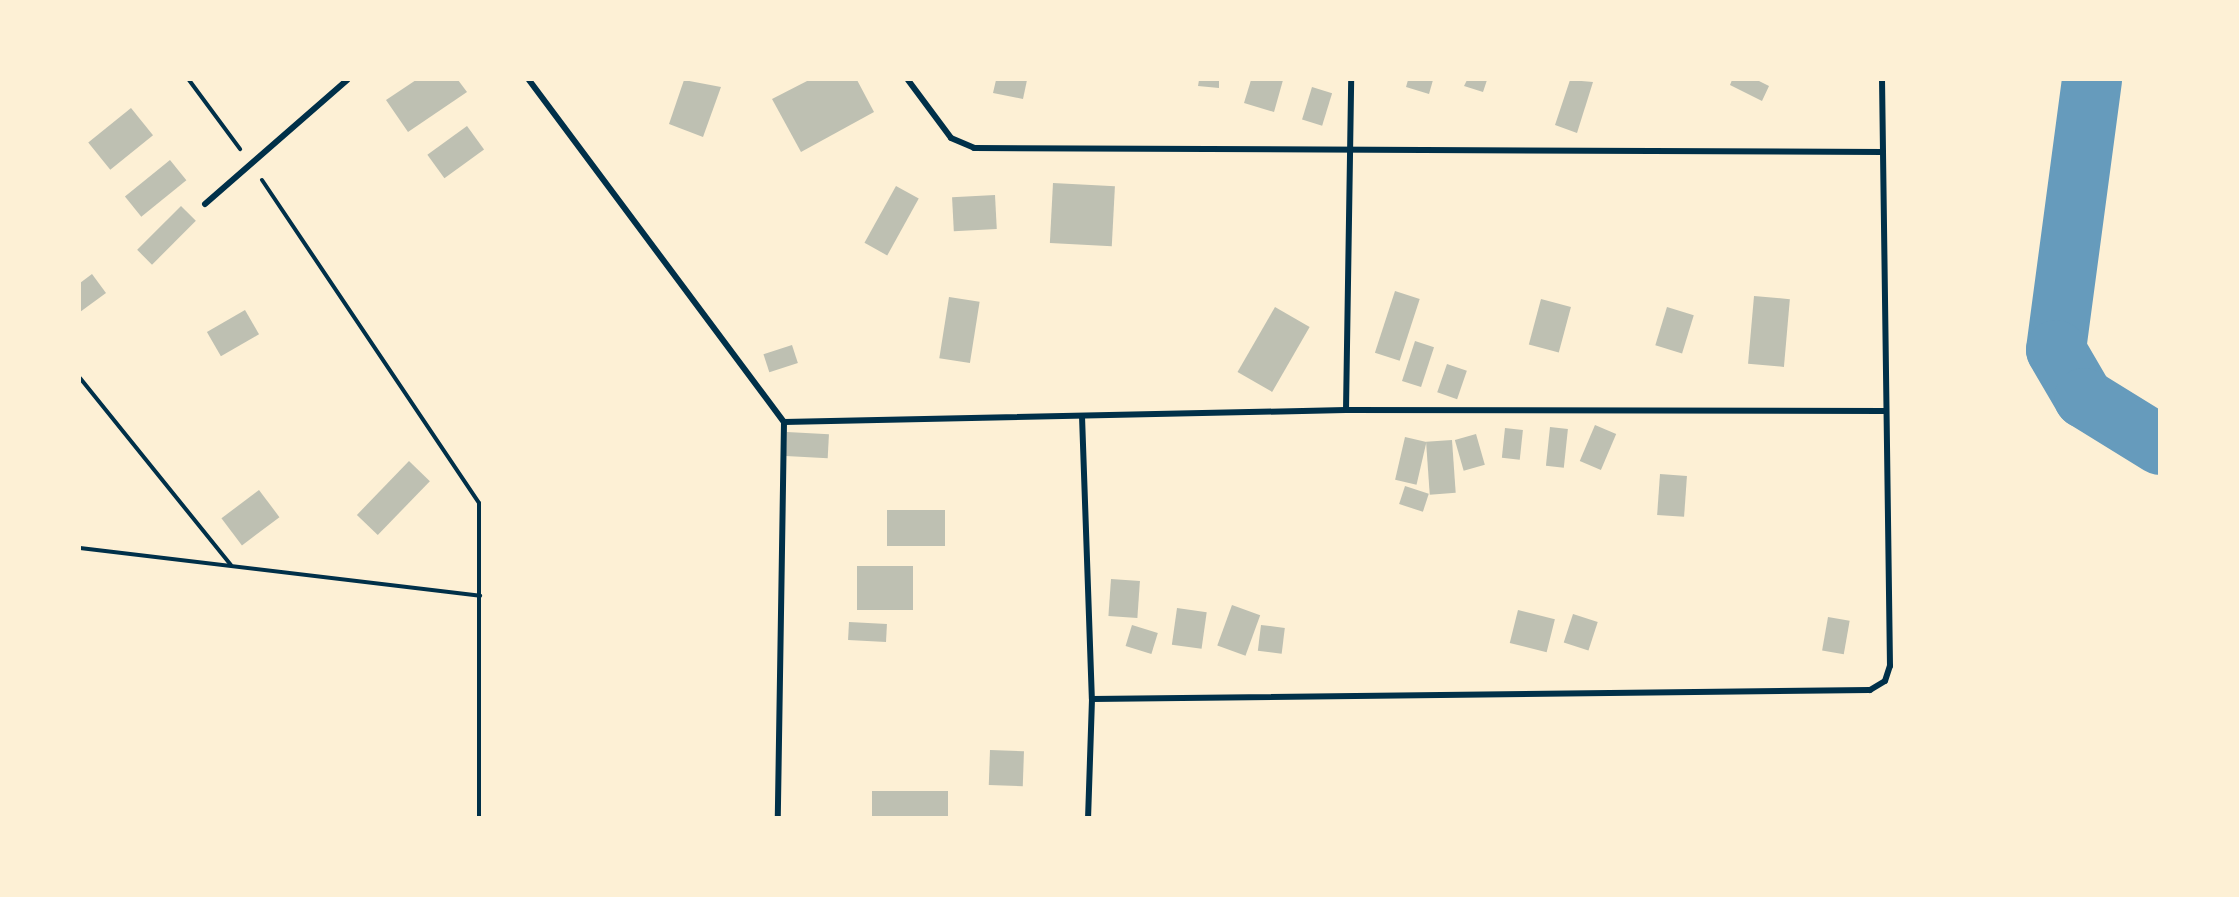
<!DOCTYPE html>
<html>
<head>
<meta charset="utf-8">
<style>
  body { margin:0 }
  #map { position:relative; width:2239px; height:897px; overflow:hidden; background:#fdf0d5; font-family:Overpass,sans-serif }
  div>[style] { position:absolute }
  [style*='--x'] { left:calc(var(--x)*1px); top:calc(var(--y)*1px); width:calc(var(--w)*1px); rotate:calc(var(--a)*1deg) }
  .river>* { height:60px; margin:-30px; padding:0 30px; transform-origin:30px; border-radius:30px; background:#669bbc }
  .building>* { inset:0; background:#bec0b2; transform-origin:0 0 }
  .path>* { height:4px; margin:-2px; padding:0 2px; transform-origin:2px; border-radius:2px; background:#003049 }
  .minor>* { height:6px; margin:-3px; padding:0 3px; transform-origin:3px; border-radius:3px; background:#003049 }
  span { translate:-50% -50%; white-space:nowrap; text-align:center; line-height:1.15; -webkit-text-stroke:5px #fdf0d5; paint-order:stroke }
  .frame { position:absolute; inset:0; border:81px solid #fdf0d5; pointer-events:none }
</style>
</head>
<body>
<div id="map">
  <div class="river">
    <i style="--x:2092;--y:80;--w:272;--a:97.6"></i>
    <i style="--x:2056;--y:350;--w:56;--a:59.7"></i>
    <i style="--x:2084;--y:398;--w:89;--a:31.7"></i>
  </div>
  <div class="building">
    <i style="clip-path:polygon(416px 80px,458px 80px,467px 92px,408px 132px,386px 100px)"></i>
    <i style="clip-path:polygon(684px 80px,721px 87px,703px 137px,669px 124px)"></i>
    <i style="clip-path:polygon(809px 80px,857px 80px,874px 112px,801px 152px,772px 99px)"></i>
    <i style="clip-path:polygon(996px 80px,1027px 80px,1023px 99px,993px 93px)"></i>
    <i style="clip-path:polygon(1199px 80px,1219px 80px,1219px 88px,1198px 86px)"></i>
    <i style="clip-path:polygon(1251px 80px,1283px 80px,1274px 112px,1244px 103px)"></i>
    <i style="clip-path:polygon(1408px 80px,1433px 80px,1429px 94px,1406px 87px)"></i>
    <i style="clip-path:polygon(1467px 80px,1487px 80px,1483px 92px,1464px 86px)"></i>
    <i style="clip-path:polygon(1570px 80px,1593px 82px,1577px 133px,1555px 125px)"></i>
    <i style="clip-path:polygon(1732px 80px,1757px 80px,1769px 86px,1762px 101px,1730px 85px)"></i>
    <i style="left:1312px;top:87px;width:21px;height:34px;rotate:17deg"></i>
    <i style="left:131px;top:108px;width:35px;height:55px;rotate:51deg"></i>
    <i style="left:467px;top:126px;width:29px;height:49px;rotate:54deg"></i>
    <i style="left:170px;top:160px;width:26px;height:58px;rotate:51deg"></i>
    <i style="left:1053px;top:183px;width:62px;height:60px;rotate:3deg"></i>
    <i style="left:896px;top:186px;width:26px;height:65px;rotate:29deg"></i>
    <i style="left:995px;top:195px;width:34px;height:43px;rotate:87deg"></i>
    <i style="left:181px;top:206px;width:21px;height:62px;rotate:45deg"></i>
    <i style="clip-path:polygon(92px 274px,106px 293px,80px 312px,80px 283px)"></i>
    <i style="left:1395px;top:291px;width:26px;height:65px;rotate:18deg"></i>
    <i style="left:1754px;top:296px;width:36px;height:68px;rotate:5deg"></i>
    <i style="left:949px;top:297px;width:31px;height:62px;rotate:9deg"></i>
    <i style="left:1541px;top:299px;width:31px;height:47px;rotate:15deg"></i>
    <i style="left:1275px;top:307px;width:40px;height:75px;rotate:30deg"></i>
    <i style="left:1667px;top:307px;width:28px;height:40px;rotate:17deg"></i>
    <i style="left:245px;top:310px;width:28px;height:44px;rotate:60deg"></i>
    <i style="left:1415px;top:341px;width:20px;height:42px;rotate:18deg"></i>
    <i style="left:792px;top:345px;width:19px;height:30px;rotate:72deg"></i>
    <i style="left:1447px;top:364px;width:21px;height:30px;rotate:19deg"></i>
    <i style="left:1595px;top:425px;width:23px;height:39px;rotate:23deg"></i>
    <i style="left:1550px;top:427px;width:18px;height:39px;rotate:6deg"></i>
    <i style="left:1505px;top:428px;width:18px;height:30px;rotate:6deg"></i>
    <i style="left:787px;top:432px;width:42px;height:24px;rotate:3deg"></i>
    <i style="left:1476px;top:434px;width:32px;height:22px;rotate:74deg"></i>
    <i style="left:1405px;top:437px;width:22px;height:44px;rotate:13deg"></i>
    <i style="left:1452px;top:440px;width:53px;height:26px;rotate:86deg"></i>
    <i style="left:409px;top:461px;width:29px;height:75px;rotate:44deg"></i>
    <i style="left:1660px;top:474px;width:27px;height:41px;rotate:4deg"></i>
    <i style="left:1405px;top:486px;width:25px;height:19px;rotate:18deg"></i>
    <i style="left:259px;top:490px;width:34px;height:47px;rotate:53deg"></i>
    <i style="left:887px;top:510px;width:58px;height:36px"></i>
    <i style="left:857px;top:566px;width:56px;height:44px"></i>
    <i style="left:1111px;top:579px;width:29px;height:37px;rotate:4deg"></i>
    <i style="left:1232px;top:605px;width:30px;height:43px;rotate:20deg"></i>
    <i style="left:1177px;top:608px;width:30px;height:37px;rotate:8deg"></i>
    <i style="left:1518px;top:610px;width:38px;height:34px;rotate:14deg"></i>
    <i style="left:1573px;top:614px;width:26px;height:30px;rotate:18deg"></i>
    <i style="left:1828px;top:617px;width:22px;height:34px;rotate:10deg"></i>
    <i style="left:849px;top:622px;width:38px;height:18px;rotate:3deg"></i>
    <i style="left:1132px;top:625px;width:27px;height:22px;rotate:17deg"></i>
    <i style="left:1261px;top:625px;width:24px;height:26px;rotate:7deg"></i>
    <i style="left:990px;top:750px;width:34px;height:35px;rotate:2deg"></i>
    <i style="left:872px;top:791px;width:76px;height:27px"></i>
  </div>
  <div class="path">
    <i style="--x:189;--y:80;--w:86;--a:53.5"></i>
    <i style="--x:262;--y:180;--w:389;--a:56.1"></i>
    <i style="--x:479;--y:503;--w:315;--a:90"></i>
    <i style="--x:80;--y:378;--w:240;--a:51.1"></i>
    <i style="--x:80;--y:548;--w:403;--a:6.8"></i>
  </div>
  <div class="minor">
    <i style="--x:529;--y:80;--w:427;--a:53.3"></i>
    <i style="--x:784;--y:422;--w:396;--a:90.9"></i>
    <i style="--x:908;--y:80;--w:72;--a:53.4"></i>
    <i style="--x:951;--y:138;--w:25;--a:23"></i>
    <i style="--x:974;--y:148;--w:909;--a:0.25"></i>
    <i style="--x:205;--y:204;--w:189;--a:-41.1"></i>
    <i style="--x:1346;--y:410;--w:330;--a:-89.1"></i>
    <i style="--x:1082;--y:416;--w:283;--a:88"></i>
    <i style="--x:1092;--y:699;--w:119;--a:91.9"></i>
    <i style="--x:784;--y:422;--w:562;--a:-1.22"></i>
    <i style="--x:1346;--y:410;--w:538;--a:0.11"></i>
    <i style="--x:1092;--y:699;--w:778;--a:-0.66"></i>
    <i style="--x:1870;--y:690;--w:17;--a:-31"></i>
    <i style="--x:1885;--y:681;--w:16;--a:-72"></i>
    <i style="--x:1890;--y:666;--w:586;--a:-90.78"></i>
  </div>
  <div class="frame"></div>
</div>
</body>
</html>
